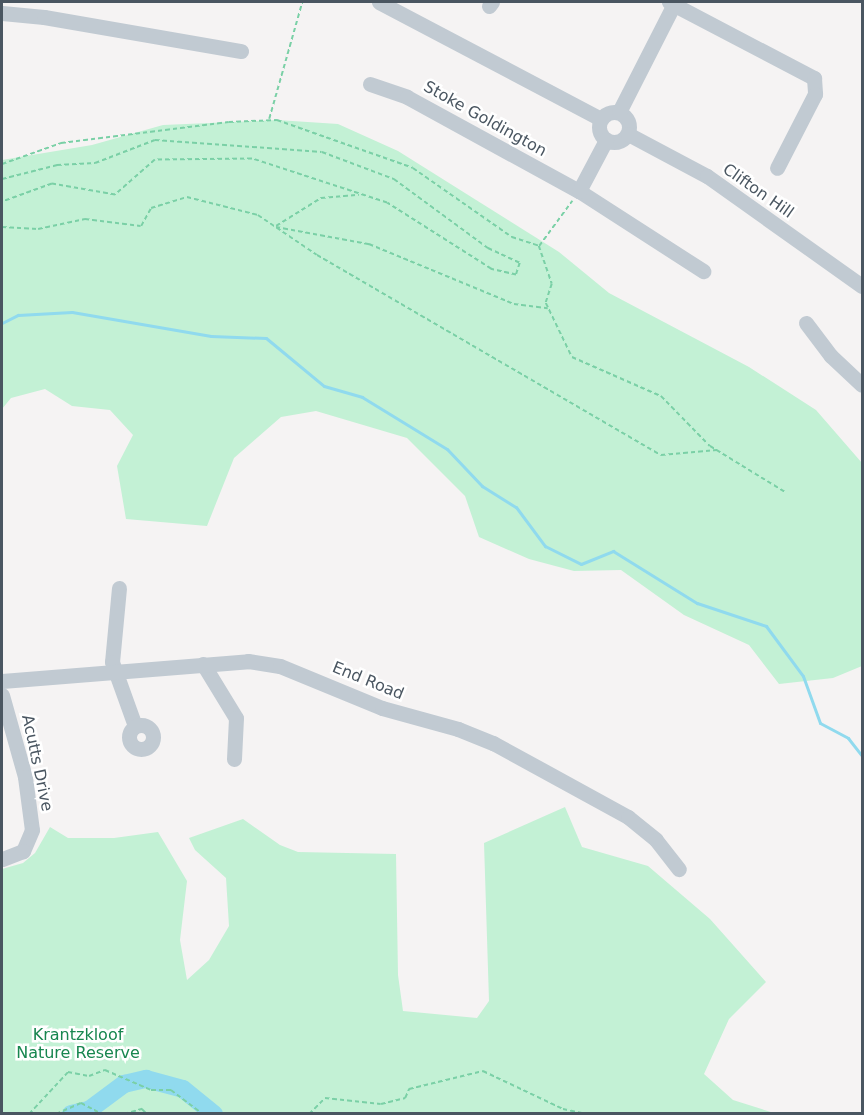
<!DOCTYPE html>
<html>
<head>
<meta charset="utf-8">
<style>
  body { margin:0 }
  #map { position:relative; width:864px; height:1115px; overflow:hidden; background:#f5f3f3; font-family:"DejaVu Sans",sans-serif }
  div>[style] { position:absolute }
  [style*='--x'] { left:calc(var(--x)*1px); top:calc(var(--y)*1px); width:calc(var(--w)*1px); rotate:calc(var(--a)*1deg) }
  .green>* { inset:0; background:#c3f1d5 }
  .stream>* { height:3px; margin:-1.5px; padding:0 1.5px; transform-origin:1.5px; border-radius:1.5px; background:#90daee }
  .river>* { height:18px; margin:-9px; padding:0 9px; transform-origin:9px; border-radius:9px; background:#90daee }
  .path>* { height:1.5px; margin-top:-0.75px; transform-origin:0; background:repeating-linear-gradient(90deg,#7ad0a6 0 4.5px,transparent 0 7.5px) }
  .minor>* { height:15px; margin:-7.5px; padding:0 7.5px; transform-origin:7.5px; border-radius:7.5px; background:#c1cad2 }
  .minor>.ring { margin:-7.5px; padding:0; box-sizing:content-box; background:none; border:15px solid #c1cad2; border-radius:50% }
  span { translate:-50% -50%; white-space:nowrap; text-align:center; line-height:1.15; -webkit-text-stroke:5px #fff; paint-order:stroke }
  .street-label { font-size:16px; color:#4a5661 }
  .park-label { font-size:16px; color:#17864f }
  .frame { position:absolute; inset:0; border:3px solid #4a5661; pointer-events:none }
</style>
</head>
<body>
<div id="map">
  <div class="green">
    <i style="clip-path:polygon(277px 120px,338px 124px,398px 151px,559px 252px,609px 293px,749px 367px,816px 410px,862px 463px,862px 666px,833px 678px,779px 684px,749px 645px,684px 615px,621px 570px,574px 571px,529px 559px,479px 537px,465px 496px,407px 438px,316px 411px,281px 417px,234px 458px,207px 526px,126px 519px,117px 466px,133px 435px,110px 410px,72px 406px,45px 389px,11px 398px,2px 409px,2px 160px,92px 145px,163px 125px)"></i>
    <i style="clip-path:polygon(565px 807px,582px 847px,648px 866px,710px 919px,766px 982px,729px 1019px,704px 1074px,733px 1100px,774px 1113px,2px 1113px,2px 869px,23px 863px,35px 853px,50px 827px,68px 838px,114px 838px,158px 832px,187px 881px,180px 940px,187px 980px,209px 960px,229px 926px,226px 878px,195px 850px,189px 838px,243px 819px,280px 845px,298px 852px,396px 854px,398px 975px,403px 1011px,477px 1018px,489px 1001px,484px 843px)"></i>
  </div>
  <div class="stream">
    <i style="--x:2;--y:323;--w:18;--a:-27"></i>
    <i style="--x:18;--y:315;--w:54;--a:-3.2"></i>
    <i style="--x:72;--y:312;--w:141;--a:9.8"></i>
    <i style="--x:211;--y:336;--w:55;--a:2.1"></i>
    <i style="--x:266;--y:338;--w:75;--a:39.6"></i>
    <i style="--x:324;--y:386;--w:40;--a:16"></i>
    <i style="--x:362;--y:397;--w:100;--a:31.5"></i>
    <i style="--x:447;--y:449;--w:51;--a:46.6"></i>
    <i style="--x:482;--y:486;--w:40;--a:32"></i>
    <i style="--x:516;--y:507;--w:49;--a:53.4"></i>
    <i style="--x:545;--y:546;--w:40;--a:26.6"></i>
    <i style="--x:581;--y:564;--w:35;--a:-22"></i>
    <i style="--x:613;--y:551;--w:99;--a:31.8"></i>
    <i style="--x:697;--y:603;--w:73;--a:18.4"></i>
    <i style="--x:766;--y:626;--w:62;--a:53.5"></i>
    <i style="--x:803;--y:676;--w:50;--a:70.1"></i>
    <i style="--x:820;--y:723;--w:32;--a:28"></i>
    <i style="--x:848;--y:738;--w:23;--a:52"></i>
  </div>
  <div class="river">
    <i style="--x:71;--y:1114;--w:18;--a:-13"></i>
    <i style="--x:89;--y:1110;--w:44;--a:-36.6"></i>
    <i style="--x:124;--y:1084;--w:23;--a:-13"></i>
    <i style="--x:146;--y:1079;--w:38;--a:15"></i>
    <i style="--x:183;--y:1089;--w:40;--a:39"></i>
  </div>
  <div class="path">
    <i style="--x:269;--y:119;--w:122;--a:-74.2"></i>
    <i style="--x:2;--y:164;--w:63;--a:-19.6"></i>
    <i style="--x:61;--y:143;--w:169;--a:-7.1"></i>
    <i style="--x:229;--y:122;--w:48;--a:-2.4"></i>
    <i style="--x:277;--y:120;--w:144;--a:19.4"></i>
    <i style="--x:413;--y:168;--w:121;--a:34.9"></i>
    <i style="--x:512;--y:237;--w:28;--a:18"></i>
    <i style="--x:539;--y:246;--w:56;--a:-53.7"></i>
    <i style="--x:2;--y:179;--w:57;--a:-14.3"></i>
    <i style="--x:57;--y:165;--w:38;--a:-3"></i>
    <i style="--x:95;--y:163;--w:64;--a:-21"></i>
    <i style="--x:155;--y:140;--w:167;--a:4.1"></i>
    <i style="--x:322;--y:152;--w:77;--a:20.6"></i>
    <i style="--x:394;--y:179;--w:117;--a:36.3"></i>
    <i style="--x:488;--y:248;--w:35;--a:25"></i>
    <i style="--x:520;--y:263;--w:13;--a:108"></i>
    <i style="--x:516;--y:275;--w:26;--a:-167"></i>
    <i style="--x:491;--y:269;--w:123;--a:-147.6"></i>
    <i style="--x:387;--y:203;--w:142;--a:-161.9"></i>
    <i style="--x:252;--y:159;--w:97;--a:179.4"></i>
    <i style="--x:155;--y:160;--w:53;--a:138.8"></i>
    <i style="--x:115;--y:195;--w:64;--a:-170.1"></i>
    <i style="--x:52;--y:184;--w:53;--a:160.2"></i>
    <i style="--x:276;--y:226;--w:53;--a:-31.9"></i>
    <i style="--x:321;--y:198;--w:38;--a:-5"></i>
    <i style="--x:2;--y:227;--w:36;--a:3"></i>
    <i style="--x:38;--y:229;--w:48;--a:-12"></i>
    <i style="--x:85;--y:219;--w:56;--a:7.1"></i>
    <i style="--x:141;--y:226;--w:21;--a:-61"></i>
    <i style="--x:151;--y:208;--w:38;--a:-17"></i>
    <i style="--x:187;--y:197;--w:73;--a:14.2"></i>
    <i style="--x:258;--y:215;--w:71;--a:34.1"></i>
    <i style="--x:317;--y:255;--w:398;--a:30.2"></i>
    <i style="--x:661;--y:455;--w:56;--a:-5.1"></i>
    <i style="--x:276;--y:227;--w:95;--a:10.4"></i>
    <i style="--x:369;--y:244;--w:157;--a:22.5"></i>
    <i style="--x:514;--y:304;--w:34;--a:7"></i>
    <i style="--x:539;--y:246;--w:40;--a:71.1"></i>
    <i style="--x:552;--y:284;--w:20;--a:108"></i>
    <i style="--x:546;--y:303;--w:60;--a:64.3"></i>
    <i style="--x:572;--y:357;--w:97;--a:23.7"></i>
    <i style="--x:661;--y:396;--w:70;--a:45.6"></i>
    <i style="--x:710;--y:446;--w:88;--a:31.5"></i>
    <i style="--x:29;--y:1114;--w:57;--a:-47.1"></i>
    <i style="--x:68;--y:1072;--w:21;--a:11"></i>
    <i style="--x:89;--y:1076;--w:17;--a:-21"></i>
    <i style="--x:105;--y:1070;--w:50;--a:23.5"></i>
    <i style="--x:151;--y:1090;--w:20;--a:0"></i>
    <i style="--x:171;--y:1090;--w:40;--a:37"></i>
    <i style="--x:56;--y:1114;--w:27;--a:-24"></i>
    <i style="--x:81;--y:1103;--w:24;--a:28"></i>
    <i style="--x:124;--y:1114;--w:19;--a:-16"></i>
    <i style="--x:142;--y:1109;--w:7;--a:45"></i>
    <i style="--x:309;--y:1114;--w:23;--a:-45"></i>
    <i style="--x:325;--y:1098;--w:56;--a:6.1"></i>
    <i style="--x:381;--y:1104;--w:25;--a:-14"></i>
    <i style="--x:405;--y:1098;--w:10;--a:-66"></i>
    <i style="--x:409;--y:1089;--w:76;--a:-13.7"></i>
    <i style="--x:483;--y:1071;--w:89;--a:25.4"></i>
    <i style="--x:563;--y:1109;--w:24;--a:12"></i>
  </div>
  <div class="minor">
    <i style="--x:379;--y:2;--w:251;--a:27.8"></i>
    <i style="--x:669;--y:2;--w:164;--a:27.7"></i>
    <i style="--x:814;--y:78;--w:16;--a:86"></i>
    <i style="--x:815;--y:94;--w:83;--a:117.2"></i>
    <i style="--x:489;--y:6;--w:5;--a:-53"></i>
    <i style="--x:2;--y:13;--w:42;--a:5.4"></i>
    <i style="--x:44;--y:17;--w:200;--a:9.8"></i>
    <i style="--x:370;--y:84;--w:39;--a:19"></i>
    <i style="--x:407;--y:97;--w:196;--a:28.7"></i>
    <i style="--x:579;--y:191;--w:148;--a:32.8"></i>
    <i class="ring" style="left:599px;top:112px;width:15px;height:15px"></i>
    <i style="--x:619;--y:112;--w:123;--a:-63"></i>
    <i style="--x:628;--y:134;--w:89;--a:28"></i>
    <i style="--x:707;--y:176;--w:190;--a:35.4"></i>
    <i style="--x:579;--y:191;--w:58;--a:-62.1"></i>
    <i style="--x:806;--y:323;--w:41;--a:52.9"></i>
    <i style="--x:831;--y:356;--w:42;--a:43.1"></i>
    <i style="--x:119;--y:588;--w:74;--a:95.4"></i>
    <i style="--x:112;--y:662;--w:68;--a:70.2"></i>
    <i style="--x:203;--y:664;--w:63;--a:58.6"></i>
    <i style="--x:236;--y:718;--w:41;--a:92.8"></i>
    <i style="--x:2;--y:681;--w:247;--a:-4.6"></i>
    <i style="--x:248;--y:661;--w:32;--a:9"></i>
    <i style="--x:280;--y:666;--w:110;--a:22.4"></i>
    <i style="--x:382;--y:708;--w:79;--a:15.4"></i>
    <i style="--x:458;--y:729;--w:38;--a:22"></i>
    <i style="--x:493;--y:743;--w:154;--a:28.7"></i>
    <i style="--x:628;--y:817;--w:36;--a:39"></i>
    <i style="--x:656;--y:840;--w:37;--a:52"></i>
    <i style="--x:2;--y:695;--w:85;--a:74.3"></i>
    <i style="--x:25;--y:777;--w:53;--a:82.5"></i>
    <i style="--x:32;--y:830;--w:23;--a:113"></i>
    <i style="--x:23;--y:851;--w:22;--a:159"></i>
    <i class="ring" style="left:129px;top:725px;width:9px;height:9px"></i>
  </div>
  <div class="street-label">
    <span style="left:485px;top:119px;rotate:29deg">Stoke Goldington</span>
    <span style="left:758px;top:191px;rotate:35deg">Clifton Hill</span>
    <span style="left:368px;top:681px;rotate:22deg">End Road</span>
    <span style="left:37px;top:763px;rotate:78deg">Acutts Drive</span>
  </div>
  <div class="park-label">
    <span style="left:78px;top:1044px">Krantzkloof<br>Nature Reserve</span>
  </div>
  <div class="frame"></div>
</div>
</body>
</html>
